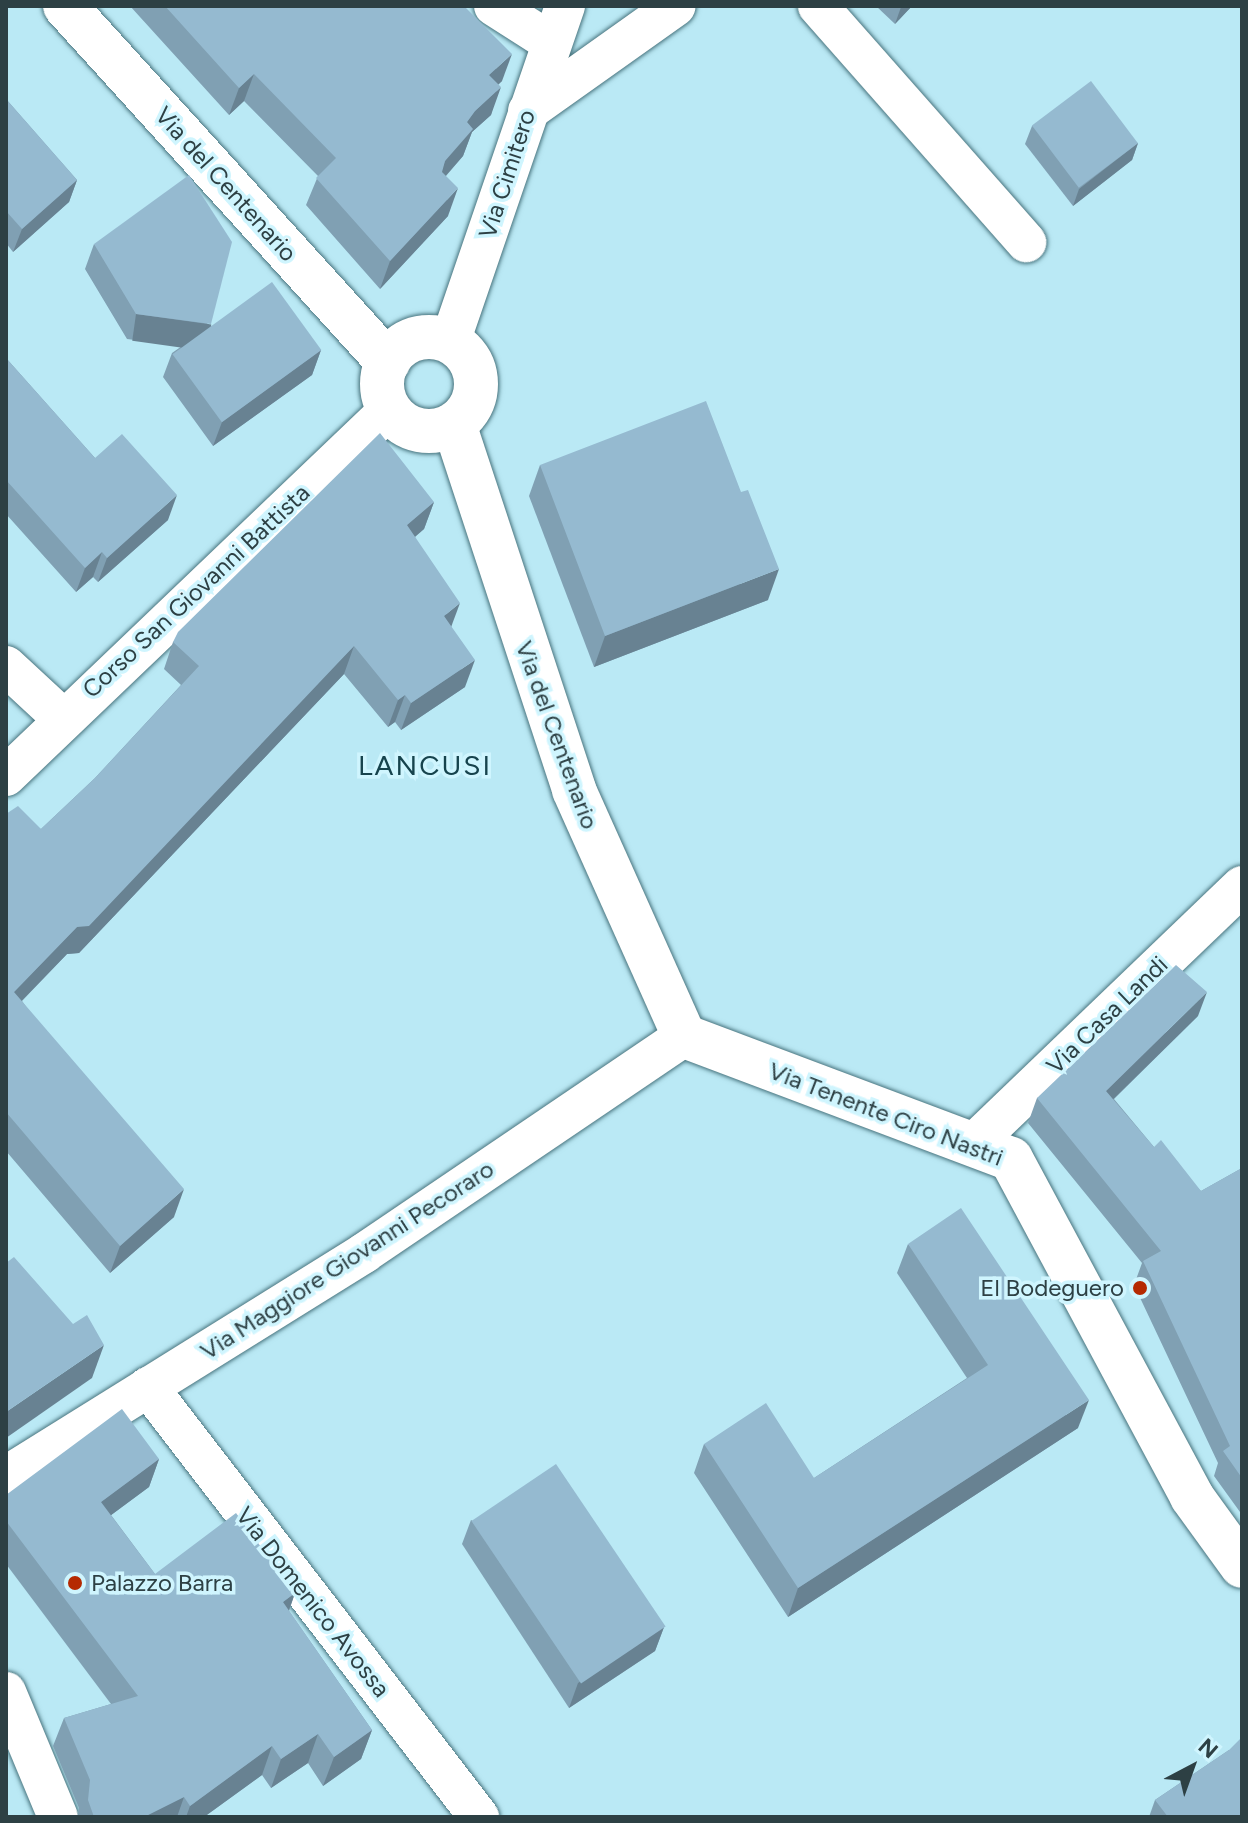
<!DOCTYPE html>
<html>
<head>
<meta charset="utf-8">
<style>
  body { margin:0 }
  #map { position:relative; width:1248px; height:1823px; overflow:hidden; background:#bae9f5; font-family:Figtree,sans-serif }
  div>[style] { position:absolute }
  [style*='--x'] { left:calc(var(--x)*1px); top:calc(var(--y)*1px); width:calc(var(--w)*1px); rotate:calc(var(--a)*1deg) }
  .roads { filter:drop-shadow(0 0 2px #48747e) drop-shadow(0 0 2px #48747e) }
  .minor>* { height:40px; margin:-20px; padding:0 20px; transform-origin:20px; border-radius:20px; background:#fff }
  .tertiary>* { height:44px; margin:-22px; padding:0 22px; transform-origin:22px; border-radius:22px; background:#fff }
  .tertiary>.ring { margin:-22px; padding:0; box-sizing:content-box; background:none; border:44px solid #fff; border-radius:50% }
  .wall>* { inset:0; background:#80a0b3 }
  .shaded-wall>* { inset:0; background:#688292; transform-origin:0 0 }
  .building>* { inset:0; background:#95bad0; transform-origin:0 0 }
  .dots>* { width:22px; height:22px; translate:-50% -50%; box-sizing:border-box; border:4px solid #cff5fe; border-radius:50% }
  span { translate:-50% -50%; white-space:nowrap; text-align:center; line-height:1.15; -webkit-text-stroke:7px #cff5fe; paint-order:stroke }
  .street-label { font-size:24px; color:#2d4044 }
  .poi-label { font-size:24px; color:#2d4044 }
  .right { translate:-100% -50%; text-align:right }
  .left { translate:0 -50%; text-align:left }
  .quarter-label { font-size:28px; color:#16434d; letter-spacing:2px }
  .frame { position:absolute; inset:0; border:8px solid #2d4044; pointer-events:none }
  .north { position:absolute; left:1152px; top:1727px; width:80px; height:80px; -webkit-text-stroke:6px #cff5fe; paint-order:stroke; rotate:41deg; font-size:22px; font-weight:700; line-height:32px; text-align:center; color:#2d4044 }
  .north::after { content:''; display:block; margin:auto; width:28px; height:36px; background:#2d4044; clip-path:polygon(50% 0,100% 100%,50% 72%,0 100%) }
</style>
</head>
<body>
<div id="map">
  <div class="roads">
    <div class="minor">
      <i style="--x:494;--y:6;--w:65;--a:32.5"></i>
      <i style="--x:818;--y:6;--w:315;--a:48.6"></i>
      <i style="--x:528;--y:111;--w:181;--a:-35.4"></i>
      <i style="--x:450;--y:342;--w:355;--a:-71.1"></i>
      <i style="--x:6;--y:666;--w:75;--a:42.8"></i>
      <i style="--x:6;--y:776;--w:531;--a:-43.7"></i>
      <i style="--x:972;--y:1145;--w:374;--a:-43.8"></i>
      <i style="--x:148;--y:1387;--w:543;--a:52.41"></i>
      <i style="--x:6;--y:1476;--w:422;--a:-31.9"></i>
      <i style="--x:364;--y:1253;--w:387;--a:-34.1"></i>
      <i style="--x:6;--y:1692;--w:135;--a:67.4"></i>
    </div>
    <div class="tertiary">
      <i style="--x:65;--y:6;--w:481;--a:47.8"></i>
      <i class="ring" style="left:382px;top:337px;width:50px;height:50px"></i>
      <i style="--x:454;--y:424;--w:385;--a:71.8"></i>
      <i style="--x:574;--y:790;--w:269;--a:65.9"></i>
      <i style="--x:684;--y:1036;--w:349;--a:20.6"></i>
      <i style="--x:1011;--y:1159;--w:383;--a:61.8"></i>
      <i style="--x:1192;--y:1497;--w:85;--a:54.1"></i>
    </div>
  </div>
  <div class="wall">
    <i style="clip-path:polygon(130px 6px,464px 6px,502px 81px,498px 85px,491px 115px,472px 132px,463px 156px,446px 176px,448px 216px,380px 289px,306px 205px,318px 176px,244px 101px,229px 115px)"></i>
    <i style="clip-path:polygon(876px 6px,912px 6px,895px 24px)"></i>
    <i style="clip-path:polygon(6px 99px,77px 180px,69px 202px,13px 252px,6px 243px)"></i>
    <i style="clip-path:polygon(1032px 126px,1138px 143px,1132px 160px,1073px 206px,1025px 144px)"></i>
    <i style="clip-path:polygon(94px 244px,211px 326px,321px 350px,312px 375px,213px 446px,163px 377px,172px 353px,182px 346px,127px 339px,85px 269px)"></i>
    <i style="clip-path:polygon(6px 358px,95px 458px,168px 520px,98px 582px,93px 577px,76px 592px,6px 514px)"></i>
    <i style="clip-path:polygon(540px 465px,768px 600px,594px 667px,529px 496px)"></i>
    <i style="clip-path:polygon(434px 502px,424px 529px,415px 537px,451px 626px,465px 687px,401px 730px,395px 722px,388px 727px,344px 674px,79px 953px,67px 954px,22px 1001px,174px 1217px,110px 1273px,6px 1151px,6px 814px,41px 829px,95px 778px,181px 685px,164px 669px,173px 642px)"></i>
    <i style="clip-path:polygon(1198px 1016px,1114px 1099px,1154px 1147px,1201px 1191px,1242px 1168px,1242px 1510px,1240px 1512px,1214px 1476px,1218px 1463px,1134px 1285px,1142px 1263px,1028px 1123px,1037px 1098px)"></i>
    <i style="clip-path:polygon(908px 1244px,1078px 1428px,788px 1617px,694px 1473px,704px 1444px,814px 1478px,967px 1378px,897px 1273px)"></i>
    <i style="clip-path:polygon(159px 1459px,149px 1487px,111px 1515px,155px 1574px,295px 1593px,289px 1611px,372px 1730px,361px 1759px,323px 1786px,308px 1763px,271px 1788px,262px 1775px,204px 1817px,78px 1817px,79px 1808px,53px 1746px,64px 1718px,111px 1704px,6px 1564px,6px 1495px)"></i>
    <i style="clip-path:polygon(471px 1520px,664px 1627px,655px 1651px,569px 1708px,462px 1544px)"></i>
    <i style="clip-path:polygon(1229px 1750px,1242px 1817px,1149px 1817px,1155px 1800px)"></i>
  </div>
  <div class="shaded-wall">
    <i style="clip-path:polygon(902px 6px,912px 6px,895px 24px,901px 7px)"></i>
    <i style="clip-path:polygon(512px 54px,502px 81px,479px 102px,489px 75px)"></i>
    <i style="clip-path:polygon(254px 74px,244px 101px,229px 115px,239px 88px)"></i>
    <i style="clip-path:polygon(501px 87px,491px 115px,472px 132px,463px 156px,435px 188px,445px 161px,467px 122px,475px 111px)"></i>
    <i style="clip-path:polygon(1138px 143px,1132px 160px,1073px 206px,1079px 189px)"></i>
    <i style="clip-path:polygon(77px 180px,69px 202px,13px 252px,22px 229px)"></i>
    <i style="clip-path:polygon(458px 188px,448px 216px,380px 289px,390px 261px)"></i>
    <i style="left:136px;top:314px;width:76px;height:27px;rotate:8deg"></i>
    <i style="clip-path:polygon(321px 350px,312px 375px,213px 446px,222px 422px)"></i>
    <i style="clip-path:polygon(177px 495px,168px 520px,98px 582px,107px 558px)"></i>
    <i style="clip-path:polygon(434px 502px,424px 529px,397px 552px,407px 525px)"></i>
    <i style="clip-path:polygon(102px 552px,93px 577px,76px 592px,85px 568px)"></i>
    <i style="clip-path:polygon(779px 569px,768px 600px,594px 667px,605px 636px)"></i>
    <i style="clip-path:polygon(460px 603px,450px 630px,444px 616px)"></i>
    <i style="clip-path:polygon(354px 646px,344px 674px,79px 953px,67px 954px,6px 1017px,14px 992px,77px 927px)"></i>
    <i style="clip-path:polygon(475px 660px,465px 687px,401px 730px,411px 703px)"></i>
    <i style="clip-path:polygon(405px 695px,395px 722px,388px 727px,398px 700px)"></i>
    <i style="clip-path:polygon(1207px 992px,1198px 1016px,1097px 1115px,1106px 1091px)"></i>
    <i style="clip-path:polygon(184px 1189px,174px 1217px,110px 1273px,120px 1246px)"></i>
    <i style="clip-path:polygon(104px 1345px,92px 1378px,6px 1438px,6px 1412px)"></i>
    <i style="clip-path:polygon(1089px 1400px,1078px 1428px,788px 1617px,798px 1588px)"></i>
    <i style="clip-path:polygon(159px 1459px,149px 1487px,91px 1530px,101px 1502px)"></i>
    <i style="clip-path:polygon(295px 1593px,285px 1621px,283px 1602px)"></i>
    <i style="clip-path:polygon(664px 1627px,655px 1651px,569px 1708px,578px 1683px)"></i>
    <i style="clip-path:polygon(372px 1730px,361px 1759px,323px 1786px,334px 1757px)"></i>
    <i style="clip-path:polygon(318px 1734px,308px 1763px,271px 1788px,281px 1759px)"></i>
    <i style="clip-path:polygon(272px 1746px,262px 1775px,204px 1817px,186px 1817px,190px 1806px)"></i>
    <i style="clip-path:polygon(184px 1797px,177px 1817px,144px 1817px)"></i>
  </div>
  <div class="building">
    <i style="clip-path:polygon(165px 6px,464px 6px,512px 54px,489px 75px,501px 87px,475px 111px,467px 122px,473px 129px,445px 161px,442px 172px,458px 188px,390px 261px,316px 178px,336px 158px,254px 74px,239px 88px)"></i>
    <i style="left:1091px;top:81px;width:78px;height:74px;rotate:53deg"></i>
    <i style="clip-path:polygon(6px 99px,77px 180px,22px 229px,6px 211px)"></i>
    <i style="clip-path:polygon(189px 175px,232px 242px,211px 324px,136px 314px,94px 244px)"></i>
    <i style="left:272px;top:282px;width:84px;height:123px;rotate:54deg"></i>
    <i style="clip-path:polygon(6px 358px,95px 458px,122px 434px,177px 495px,107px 558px,102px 552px,85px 568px,6px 480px)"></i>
    <i style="clip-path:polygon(706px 401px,741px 492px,748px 490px,779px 569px,605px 636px,540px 465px)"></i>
    <i style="clip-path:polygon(380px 433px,434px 502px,407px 525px,460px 603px,444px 616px,475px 660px,411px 703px,405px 695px,398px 700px,354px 646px,89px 926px,77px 927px,14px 992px,184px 1189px,120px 1246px,6px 1112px,6px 814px,18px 806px,41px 829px,95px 778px,199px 666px,173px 642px,178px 632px)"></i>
    <i style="clip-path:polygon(1176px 965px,1207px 992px,1106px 1091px,1154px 1147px,1161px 1140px,1201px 1191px,1242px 1168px,1242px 1478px,1223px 1451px,1230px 1446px,1143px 1261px,1161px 1251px,1037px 1098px)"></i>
    <i style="clip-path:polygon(961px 1208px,1089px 1400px,798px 1588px,704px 1444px,766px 1403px,814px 1478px,988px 1365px,908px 1244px)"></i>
    <i style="clip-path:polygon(14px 1257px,73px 1324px,87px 1315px,104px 1345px,6px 1412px,6px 1263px)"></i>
    <i style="clip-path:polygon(122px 1409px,159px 1459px,101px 1502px,155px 1574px,236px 1513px,295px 1593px,283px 1602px,372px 1730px,334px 1757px,318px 1734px,281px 1759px,272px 1746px,190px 1806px,184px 1797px,144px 1817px,94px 1817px,88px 1800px,90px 1780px,64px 1718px,138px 1696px,6px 1521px,6px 1495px)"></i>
    <i style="left:556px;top:1464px;width:196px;height:102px;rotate:56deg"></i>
    <i style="clip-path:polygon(1242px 1737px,1242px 1817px,1168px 1817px,1155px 1800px,1229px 1750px)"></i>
  </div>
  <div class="dots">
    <i style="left:1140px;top:1288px;background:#b52a02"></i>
    <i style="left:75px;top:1583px;background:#b52a02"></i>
  </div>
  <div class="street-label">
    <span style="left:507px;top:174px;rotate:-72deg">Via Cimitero</span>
    <span style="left:226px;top:184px;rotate:48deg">Via del Centenario</span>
    <span style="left:196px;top:591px;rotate:-43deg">Corso San Giovanni Battista</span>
    <span style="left:557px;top:735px;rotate:70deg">Via del Centenario</span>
    <span style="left:1107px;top:1015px;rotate:-44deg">Via Casa Landi</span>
    <span style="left:886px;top:1114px;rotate:21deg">Via Tenente Ciro Nastri</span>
    <span style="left:347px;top:1260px;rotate:-33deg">Via Maggiore Giovanni Pecoraro</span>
    <span style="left:313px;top:1602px;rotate:52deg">Via Domenico Avossa</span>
  </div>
  <div class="poi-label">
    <span class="right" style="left:1124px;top:1288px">El Bodeguero</span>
    <span class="left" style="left:91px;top:1583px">Palazzo Barra</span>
  </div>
  <div class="quarter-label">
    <span style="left:425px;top:765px">LANCUSI</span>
  </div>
  <div class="frame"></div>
  <div class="north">N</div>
</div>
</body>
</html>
